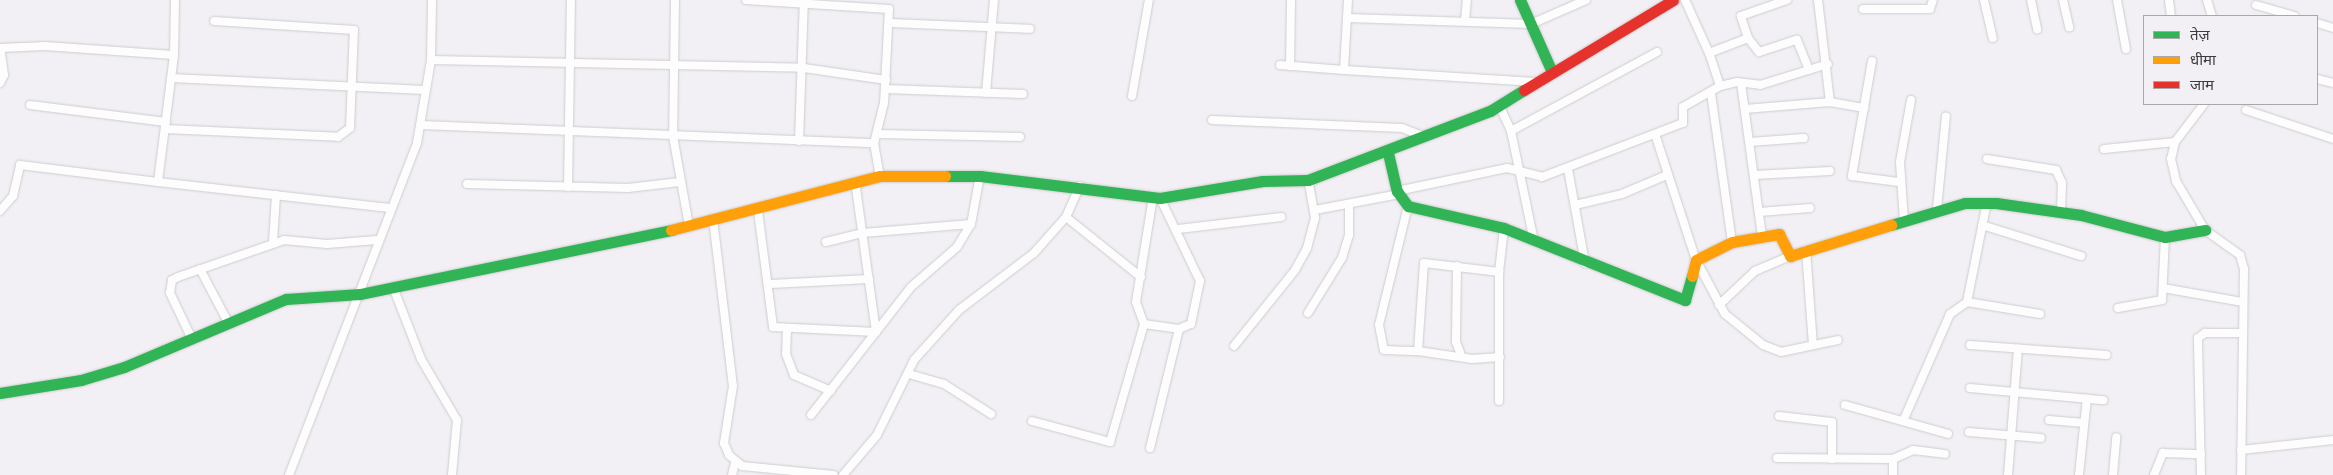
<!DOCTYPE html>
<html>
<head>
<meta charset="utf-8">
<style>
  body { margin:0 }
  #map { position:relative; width:2333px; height:475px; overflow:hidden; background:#f2f0f4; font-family:"Archivo Narrow","Noto Sans Devanagari",sans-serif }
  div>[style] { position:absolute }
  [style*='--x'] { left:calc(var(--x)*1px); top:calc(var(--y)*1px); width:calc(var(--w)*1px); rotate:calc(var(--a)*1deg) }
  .roads { filter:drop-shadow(0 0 1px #cdccce) drop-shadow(0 0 1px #cdccce) }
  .street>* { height:8px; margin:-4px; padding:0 4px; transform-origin:4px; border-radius:4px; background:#fdfdfd }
  .fast>* { height:11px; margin:-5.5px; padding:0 5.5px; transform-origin:5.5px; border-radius:5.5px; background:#30b455 }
  .slow>* { height:11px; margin:-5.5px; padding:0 5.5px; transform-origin:5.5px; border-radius:5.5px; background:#ff9f0a }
  .jam>* { height:11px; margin:-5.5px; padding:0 5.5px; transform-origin:5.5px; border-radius:5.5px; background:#e5322d }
  span { translate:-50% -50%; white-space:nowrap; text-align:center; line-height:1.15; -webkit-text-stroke:4.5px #f2eff5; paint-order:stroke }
  .legend { position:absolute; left:2143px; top:15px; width:175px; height:90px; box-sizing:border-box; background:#f2eff5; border:1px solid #a9a7ab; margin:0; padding:6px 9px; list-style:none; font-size:15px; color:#3c3b3d }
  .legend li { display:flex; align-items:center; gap:10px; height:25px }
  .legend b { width:25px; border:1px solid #a9a7ab }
</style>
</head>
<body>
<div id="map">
  <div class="roads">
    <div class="street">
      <i style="--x:175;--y:0;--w:55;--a:91"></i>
      <i style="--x:174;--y:55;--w:128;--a:97.2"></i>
      <i style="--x:158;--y:182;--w:233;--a:6.4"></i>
      <i style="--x:675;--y:0;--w:136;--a:90.8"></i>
      <i style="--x:673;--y:136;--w:91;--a:79.9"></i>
      <i style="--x:746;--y:0;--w:143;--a:3.6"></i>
      <i style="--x:889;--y:9;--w:94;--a:93"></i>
      <i style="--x:884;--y:103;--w:41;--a:104"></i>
      <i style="--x:874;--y:143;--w:34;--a:80"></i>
      <i style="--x:1348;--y:0;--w:70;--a:93.3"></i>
      <i style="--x:1344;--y:70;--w:192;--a:3.6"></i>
      <i style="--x:1685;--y:0;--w:58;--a:65.6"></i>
      <i style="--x:1818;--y:0;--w:103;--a:83.3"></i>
      <i style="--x:1984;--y:0;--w:39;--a:77"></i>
      <i style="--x:2031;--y:0;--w:30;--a:78"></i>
      <i style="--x:2063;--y:0;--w:28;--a:77"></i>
      <i style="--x:2117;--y:0;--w:50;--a:79.6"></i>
      <i style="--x:2169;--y:0;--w:16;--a:83"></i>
      <i style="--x:2207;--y:0;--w:17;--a:73"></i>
      <i style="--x:2256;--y:5;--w:40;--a:16"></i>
      <i style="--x:1863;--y:9;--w:67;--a:0"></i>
      <i style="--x:1930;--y:9;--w:9;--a:-72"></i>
      <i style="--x:1348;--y:18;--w:183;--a:1.9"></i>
      <i style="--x:1531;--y:24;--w:60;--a:-23.6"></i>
      <i style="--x:1465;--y:21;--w:21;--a:-85"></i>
      <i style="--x:889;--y:23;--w:141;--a:2.4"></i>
      <i style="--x:2317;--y:23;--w:17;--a:17"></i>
      <i style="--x:1748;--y:38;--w:18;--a:52"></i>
      <i style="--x:1759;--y:52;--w:40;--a:-18"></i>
      <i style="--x:1797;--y:40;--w:32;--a:68"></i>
      <i style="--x:0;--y:48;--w:45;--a:-2.5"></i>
      <i style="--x:45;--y:46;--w:129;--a:4"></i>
      <i style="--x:431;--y:60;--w:373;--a:1.2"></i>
      <i style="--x:804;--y:68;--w:83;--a:8.3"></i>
      <i style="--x:1872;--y:61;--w:117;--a:99.9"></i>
      <i style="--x:1852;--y:176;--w:47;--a:7.3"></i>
      <i style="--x:1280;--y:65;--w:64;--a:4.5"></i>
      <i style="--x:1290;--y:66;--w:66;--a:-89.1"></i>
      <i style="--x:171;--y:78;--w:254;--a:2.7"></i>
      <i style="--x:2317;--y:79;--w:16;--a:14"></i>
      <i style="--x:0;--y:83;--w:9;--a:-63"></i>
      <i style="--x:4;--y:75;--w:27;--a:-98"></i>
      <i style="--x:1741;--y:83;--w:154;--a:82.2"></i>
      <i style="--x:1720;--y:86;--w:17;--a:-13"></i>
      <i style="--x:1737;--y:82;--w:23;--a:7"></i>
      <i style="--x:1760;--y:85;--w:71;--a:-17.2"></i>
      <i style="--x:885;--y:89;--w:138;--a:2.1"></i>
      <i style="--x:986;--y:93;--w:93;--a:-85.1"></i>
      <i style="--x:1711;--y:93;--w:150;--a:82"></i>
      <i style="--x:1132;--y:96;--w:97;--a:-80"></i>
      <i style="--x:2204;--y:104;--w:48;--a:127.3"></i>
      <i style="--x:2175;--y:142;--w:17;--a:103"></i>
      <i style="--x:2171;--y:159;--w:23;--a:77"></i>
      <i style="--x:2176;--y:181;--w:57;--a:59.4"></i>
      <i style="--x:2205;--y:230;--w:43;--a:35.5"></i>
      <i style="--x:2240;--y:255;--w:15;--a:74"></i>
      <i style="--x:2244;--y:269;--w:206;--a:90.8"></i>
      <i style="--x:30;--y:105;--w:137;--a:7.1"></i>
      <i style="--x:1499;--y:105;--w:29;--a:65"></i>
      <i style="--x:1511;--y:131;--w:166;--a:-28.4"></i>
      <i style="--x:1745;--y:109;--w:85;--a:-4.7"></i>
      <i style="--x:1830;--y:102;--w:35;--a:10"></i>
      <i style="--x:2246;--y:110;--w:92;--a:18.4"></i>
      <i style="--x:1212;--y:120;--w:190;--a:2.4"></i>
      <i style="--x:1402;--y:128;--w:25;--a:21"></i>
      <i style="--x:421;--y:125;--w:453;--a:2.3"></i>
      <i style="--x:165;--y:129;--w:173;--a:2.6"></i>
      <i style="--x:338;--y:137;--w:15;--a:-37"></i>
      <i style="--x:350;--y:128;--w:98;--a:-87.7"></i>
      <i style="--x:354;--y:30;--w:140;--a:-176.3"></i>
      <i style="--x:1511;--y:131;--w:112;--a:78.2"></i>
      <i style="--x:879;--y:134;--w:141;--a:1.2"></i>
      <i style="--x:1655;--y:134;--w:133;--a:72"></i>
      <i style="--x:1696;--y:260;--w:61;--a:61.8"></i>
      <i style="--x:1725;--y:314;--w:49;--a:39.2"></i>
      <i style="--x:1763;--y:345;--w:19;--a:21"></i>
      <i style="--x:1781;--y:352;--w:58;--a:-11.9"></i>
      <i style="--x:799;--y:141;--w:141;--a:-88"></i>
      <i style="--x:1750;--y:142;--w:54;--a:-4.2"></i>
      <i style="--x:2104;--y:149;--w:71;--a:-5.6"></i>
      <i style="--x:1987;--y:159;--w:70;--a:9.1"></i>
      <i style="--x:2056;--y:170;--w:14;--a:65"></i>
      <i style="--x:2062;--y:183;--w:28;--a:92"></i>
      <i style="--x:1568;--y:169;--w:96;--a:79.7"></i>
      <i style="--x:1754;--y:175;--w:76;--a:-3"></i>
      <i style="--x:467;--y:184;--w:161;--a:1.4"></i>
      <i style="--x:628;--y:188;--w:52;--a:-6.6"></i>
      <i style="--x:568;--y:187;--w:187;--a:-89.1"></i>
      <i style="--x:1397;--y:191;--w:112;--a:-11.8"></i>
      <i style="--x:1507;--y:168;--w:36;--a:14"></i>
      <i style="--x:1542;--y:177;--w:151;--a:-21"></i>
      <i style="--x:1683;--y:123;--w:16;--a:-90"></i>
      <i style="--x:1683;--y:107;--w:43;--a:-29.6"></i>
      <i style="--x:1720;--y:86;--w:35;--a:-108"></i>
      <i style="--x:1709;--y:53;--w:42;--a:-21"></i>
      <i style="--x:1748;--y:38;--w:23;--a:-108"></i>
      <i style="--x:1741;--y:16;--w:49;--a:-19.2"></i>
      <i style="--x:1575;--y:205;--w:48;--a:-13.2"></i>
      <i style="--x:1622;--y:194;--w:49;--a:-22.9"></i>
      <i style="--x:1408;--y:206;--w:122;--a:103.7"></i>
      <i style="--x:1379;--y:325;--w:25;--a:79"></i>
      <i style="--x:1384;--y:350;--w:34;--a:2"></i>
      <i style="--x:1418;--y:351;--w:88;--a:-86.1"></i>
      <i style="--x:1424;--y:263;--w:76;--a:6.8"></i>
      <i style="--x:1937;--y:209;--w:93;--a:-84.5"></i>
      <i style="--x:1315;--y:210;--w:86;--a:-10.7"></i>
      <i style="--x:0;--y:211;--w:20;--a:-49"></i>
      <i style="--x:13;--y:196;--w:32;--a:-77"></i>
      <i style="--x:20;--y:165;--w:139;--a:7"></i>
      <i style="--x:758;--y:211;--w:117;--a:82.6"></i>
      <i style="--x:773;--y:327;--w:103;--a:2.8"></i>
      <i style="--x:876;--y:332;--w:152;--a:-97.9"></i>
      <i style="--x:1759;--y:212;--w:51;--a:-4.5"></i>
      <i style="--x:1066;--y:217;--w:96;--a:38.7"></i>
      <i style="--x:713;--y:219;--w:168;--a:83.2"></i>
      <i style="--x:733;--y:386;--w:58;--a:99"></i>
      <i style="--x:724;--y:443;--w:13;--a:67"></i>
      <i style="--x:729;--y:455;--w:17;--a:40"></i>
      <i style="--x:742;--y:466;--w:92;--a:5.6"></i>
      <i style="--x:1904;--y:221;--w:59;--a:-93.9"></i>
      <i style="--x:1900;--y:162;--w:63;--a:-79.9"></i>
      <i style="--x:1982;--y:225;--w:104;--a:17.4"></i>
      <i style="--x:1178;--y:229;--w:104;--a:-6.6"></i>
      <i style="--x:273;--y:242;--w:47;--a:-86.3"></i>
      <i style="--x:826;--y:242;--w:38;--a:-14"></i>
      <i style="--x:863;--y:233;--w:108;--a:-4.8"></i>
      <i style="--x:1806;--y:250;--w:95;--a:85.8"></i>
      <i style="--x:1457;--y:266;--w:76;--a:90.8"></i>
      <i style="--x:1456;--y:342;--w:14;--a:69"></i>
      <i style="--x:200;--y:269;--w:60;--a:62.2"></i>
      <i style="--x:771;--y:284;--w:98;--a:-2.9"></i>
      <i style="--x:393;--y:287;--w:77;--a:68.7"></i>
      <i style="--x:421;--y:359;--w:71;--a:59.5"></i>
      <i style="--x:457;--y:420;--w:55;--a:95.2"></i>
      <i style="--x:2163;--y:288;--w:80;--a:10"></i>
      <i style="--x:1967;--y:302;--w:74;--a:9.3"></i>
      <i style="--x:1719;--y:305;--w:50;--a:-43.4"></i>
      <i style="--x:1755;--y:271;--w:38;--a:-23"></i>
      <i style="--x:2118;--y:308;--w:45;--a:-10.3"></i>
      <i style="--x:2162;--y:300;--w:63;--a:-87.3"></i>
      <i style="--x:1308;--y:313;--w:65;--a:-58.3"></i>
      <i style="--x:1342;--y:258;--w:24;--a:-73"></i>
      <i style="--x:1349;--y:235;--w:31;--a:-90"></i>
      <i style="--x:1144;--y:324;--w:23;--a:-110"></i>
      <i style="--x:1136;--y:302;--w:106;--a:-80.8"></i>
      <i style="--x:787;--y:329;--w:25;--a:92"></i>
      <i style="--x:786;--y:354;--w:22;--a:69"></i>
      <i style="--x:794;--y:375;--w:40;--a:23.4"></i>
      <i style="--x:191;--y:337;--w:49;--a:-115.5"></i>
      <i style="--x:170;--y:293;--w:13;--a:-81"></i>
      <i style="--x:172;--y:280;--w:7;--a:-27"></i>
      <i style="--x:178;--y:277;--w:112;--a:-19.2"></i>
      <i style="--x:284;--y:240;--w:43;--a:5.3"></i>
      <i style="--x:327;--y:244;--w:50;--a:-4.6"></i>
      <i style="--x:1970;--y:345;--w:137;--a:4.2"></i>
      <i style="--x:1234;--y:346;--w:97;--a:-51.2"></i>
      <i style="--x:1295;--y:270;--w:25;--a:-61"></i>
      <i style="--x:1307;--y:248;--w:31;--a:-75"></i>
      <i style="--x:1315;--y:218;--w:39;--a:-100"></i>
      <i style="--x:1418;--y:351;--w:55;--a:8.4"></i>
      <i style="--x:1472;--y:359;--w:28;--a:-4"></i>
      <i style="--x:909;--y:374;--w:36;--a:16"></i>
      <i style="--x:944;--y:384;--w:56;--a:32.6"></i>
      <i style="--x:1970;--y:388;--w:134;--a:5.2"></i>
      <i style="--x:1499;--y:401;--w:129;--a:-90"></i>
      <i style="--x:1499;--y:272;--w:44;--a:-83.5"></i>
      <i style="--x:1845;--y:405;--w:107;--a:15.7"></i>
      <i style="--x:811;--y:415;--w:162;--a:-52"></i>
      <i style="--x:911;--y:287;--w:61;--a:-41"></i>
      <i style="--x:957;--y:247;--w:27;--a:-59"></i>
      <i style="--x:971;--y:224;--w:49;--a:-79.4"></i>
      <i style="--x:1779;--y:416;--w:53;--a:6.5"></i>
      <i style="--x:1832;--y:422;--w:37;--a:90"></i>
      <i style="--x:1904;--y:419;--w:115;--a:-66.3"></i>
      <i style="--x:1950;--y:314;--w:21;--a:-35"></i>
      <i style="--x:1967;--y:302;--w:102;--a:-78.7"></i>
      <i style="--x:2049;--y:420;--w:35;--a:5"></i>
      <i style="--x:1032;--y:421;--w:81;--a:15.1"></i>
      <i style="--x:1110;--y:442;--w:123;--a:-73.9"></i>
      <i style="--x:1144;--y:324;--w:35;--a:8"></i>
      <i style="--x:1179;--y:329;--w:13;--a:-23"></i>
      <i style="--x:1191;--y:324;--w:44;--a:-78.2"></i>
      <i style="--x:1200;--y:281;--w:92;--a:-115.7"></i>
      <i style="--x:1969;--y:432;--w:72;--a:4.8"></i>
      <i style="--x:1150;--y:448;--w:122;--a:-76.3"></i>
      <i style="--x:2241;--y:450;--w:93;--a:-6.2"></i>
      <i style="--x:1777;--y:458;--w:116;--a:0.5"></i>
      <i style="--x:1893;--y:459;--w:22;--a:-24"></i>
      <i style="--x:1913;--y:450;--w:32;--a:7"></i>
      <i style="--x:289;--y:475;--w:356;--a:-68.9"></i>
      <i style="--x:417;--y:143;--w:84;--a:-80.4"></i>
      <i style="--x:431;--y:60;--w:60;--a:-89"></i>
      <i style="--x:732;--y:475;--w:12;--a:-76"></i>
      <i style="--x:843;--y:475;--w:52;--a:-49.6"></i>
      <i style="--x:877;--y:435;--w:84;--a:-63.7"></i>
      <i style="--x:914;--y:360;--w:67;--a:-48"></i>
      <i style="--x:959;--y:310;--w:94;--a:-37.2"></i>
      <i style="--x:1034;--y:253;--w:48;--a:-48.4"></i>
      <i style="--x:1066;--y:217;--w:34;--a:-66"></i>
      <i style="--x:1893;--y:475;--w:16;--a:-90"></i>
      <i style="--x:2008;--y:475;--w:127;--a:-85.5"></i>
      <i style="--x:2079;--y:475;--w:77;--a:-84.1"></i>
      <i style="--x:2113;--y:475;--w:38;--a:-85"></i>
      <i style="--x:2154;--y:475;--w:24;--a:-68"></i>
      <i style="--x:2163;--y:453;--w:38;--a:2"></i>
      <i style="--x:2201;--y:475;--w:137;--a:-91.3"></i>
      <i style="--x:2198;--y:338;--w:9;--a:-36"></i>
      <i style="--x:2205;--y:333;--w:35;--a:0"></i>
    </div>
    <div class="fast">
      <i style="--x:1520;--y:0;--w:79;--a:66"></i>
      <i style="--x:1388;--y:153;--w:39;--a:77"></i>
      <i style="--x:1397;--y:191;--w:19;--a:54"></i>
      <i style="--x:1408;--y:206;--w:98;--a:12.9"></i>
      <i style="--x:1504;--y:228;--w:195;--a:21.7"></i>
      <i style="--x:1685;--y:300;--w:25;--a:-74"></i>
      <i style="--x:945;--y:176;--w:35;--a:0"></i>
      <i style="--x:980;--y:176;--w:181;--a:7"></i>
      <i style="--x:1160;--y:198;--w:104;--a:-9.4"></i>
      <i style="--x:1263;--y:181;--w:45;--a:-1.3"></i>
      <i style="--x:1308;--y:180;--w:195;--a:-20.8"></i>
      <i style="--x:1490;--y:111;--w:40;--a:-32"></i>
      <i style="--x:1891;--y:225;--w:77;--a:-16.6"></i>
      <i style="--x:1965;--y:203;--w:31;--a:0"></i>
      <i style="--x:1996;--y:203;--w:86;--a:8"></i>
      <i style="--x:2081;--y:215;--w:87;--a:14.7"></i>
      <i style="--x:2165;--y:237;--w:41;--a:-9.9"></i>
      <i style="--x:0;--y:393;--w:82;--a:-9.1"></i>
      <i style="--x:81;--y:380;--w:45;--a:-16.8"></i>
      <i style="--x:124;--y:367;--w:176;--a:-22.8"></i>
      <i style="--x:286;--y:299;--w:74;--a:-3.9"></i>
      <i style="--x:360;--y:294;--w:318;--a:-11.6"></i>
    </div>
    <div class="slow">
      <i style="--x:671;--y:230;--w:216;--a:-14.5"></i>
      <i style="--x:880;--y:176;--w:65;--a:0"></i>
      <i style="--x:1692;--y:276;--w:16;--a:-76"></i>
      <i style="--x:1696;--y:260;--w:40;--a:-26.6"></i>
      <i style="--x:1732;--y:242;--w:48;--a:-9.7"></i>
      <i style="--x:1779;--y:234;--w:25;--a:63"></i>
      <i style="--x:1790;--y:256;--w:106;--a:-17.1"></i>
    </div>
    <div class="jam">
      <i style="--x:1524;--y:90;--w:174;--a:-31.1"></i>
    </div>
  </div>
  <ul class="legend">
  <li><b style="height:6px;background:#30b455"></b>तेज़</li>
  <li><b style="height:6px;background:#ff9f0a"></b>धीमा</li>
  <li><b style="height:6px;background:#e5322d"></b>जाम</li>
  </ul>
</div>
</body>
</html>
